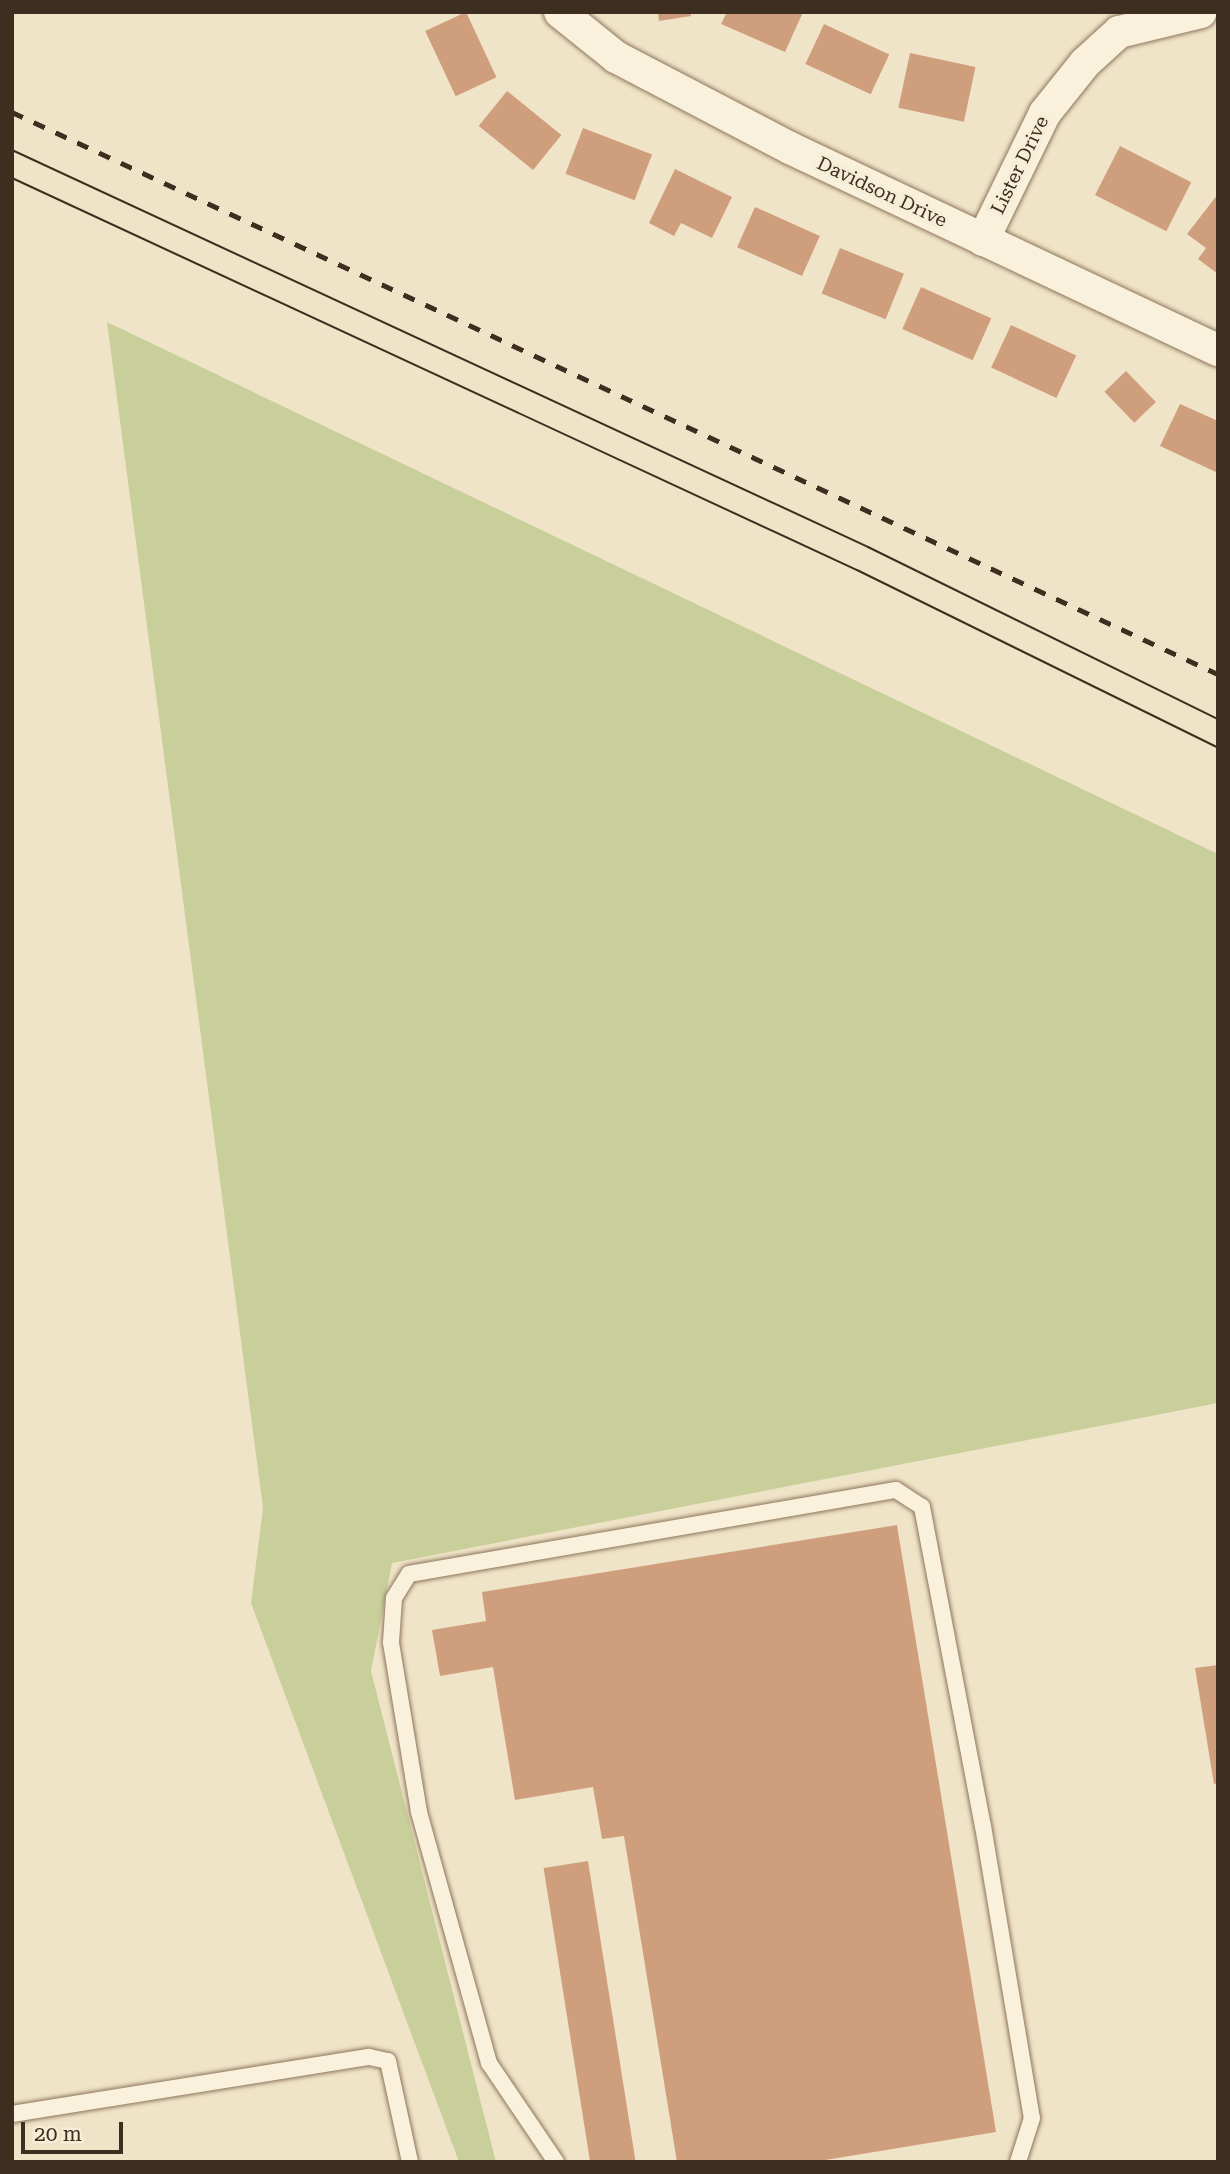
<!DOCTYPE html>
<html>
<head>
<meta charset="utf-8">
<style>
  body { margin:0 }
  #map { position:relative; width:1230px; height:2174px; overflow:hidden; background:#f0e4c8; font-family:"Roboto Serif",serif }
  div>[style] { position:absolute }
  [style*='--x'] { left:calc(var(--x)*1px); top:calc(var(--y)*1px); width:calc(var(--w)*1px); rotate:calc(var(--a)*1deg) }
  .green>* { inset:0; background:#c9cf9b }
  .building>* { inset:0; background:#cf9f7d; transform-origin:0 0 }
  .roads { filter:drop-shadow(0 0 2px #8d765c) drop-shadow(0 0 2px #8d765c) }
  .lane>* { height:16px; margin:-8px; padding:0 8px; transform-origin:8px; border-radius:8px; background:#faf1dc }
  .street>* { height:32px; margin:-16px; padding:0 16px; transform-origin:16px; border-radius:16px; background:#faf1dc }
  .tram>* { height:2px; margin:-1px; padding:0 1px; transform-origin:1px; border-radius:1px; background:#3d2e20 }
  .rail>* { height:5px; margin-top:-2.5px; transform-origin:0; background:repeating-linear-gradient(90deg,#3d2e20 0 12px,transparent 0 24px) }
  span { translate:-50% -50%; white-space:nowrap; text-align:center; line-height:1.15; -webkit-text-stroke:7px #f7eed8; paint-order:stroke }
  .street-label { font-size:19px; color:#3d2e20 }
  .frame { position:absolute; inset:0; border:14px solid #3d2e20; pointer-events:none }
  .scale { position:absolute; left:21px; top:2122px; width:102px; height:32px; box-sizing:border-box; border:4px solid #3d2e20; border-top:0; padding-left:9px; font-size:21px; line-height:24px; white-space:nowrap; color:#3d2e20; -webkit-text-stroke:5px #f7eed8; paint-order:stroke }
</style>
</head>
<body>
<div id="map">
  <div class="green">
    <i style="clip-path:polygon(107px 322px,1218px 854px,1218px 1403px,392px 1563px,371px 1671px,496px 2162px,459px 2162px,251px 1603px,263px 1508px)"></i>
  </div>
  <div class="building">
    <i style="left:466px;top:12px;width:72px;height:45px;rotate:65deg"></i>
    <i style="clip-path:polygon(658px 12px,690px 12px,691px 16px,659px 21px)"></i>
    <i style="clip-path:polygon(727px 12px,803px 12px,785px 52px,721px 24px)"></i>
    <i style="left:824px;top:24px;width:72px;height:44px;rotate:25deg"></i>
    <i style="left:910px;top:53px;width:67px;height:56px;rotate:12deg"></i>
    <i style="left:507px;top:91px;width:70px;height:45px;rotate:39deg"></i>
    <i style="left:583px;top:128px;width:74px;height:49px;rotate:21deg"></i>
    <i style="left:1120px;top:146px;width:80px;height:55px;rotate:27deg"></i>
    <i style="clip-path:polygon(675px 169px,732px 197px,712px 238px,681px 223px,674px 236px,649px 223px)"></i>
    <i style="clip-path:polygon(1218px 194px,1218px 274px,1198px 259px,1206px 248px,1187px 234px)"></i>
    <i style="left:755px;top:207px;width:71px;height:44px;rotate:24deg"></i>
    <i style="left:840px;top:248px;width:69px;height:49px;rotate:22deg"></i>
    <i style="left:921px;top:287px;width:77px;height:46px;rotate:24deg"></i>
    <i style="left:1011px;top:325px;width:72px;height:47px;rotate:25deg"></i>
    <i style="left:1126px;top:371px;width:43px;height:30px;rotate:46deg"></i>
    <i style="clip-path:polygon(1180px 404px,1218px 421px,1218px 473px,1160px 446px)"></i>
    <i style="clip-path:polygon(897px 1525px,996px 2132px,813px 2162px,677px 2162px,624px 1836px,602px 1839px,593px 1787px,515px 1800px,493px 1667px,440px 1676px,432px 1630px,486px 1621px,482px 1592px)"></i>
    <i style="clip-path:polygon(1218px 1665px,1218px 1783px,1214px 1784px,1195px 1668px)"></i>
    <i style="left:588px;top:1861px;width:305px;height:45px;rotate:81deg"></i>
  </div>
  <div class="roads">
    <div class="lane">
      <i style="--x:12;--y:2114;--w:362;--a:-9.1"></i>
      <i style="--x:369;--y:2057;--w:19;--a:12"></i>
      <i style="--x:388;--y:2061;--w:103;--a:77.7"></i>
      <i style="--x:556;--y:2162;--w:120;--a:-124.1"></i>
      <i style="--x:489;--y:2063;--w:261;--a:-105.6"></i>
      <i style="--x:419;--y:1812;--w:172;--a:-99.4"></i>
      <i style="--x:391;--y:1642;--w:44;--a:-86.1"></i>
      <i style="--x:394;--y:1598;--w:28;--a:-58"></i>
      <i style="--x:409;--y:1574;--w:494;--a:-9.8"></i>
      <i style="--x:896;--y:1490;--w:31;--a:33"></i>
      <i style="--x:922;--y:1507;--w:325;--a:79.2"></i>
      <i style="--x:983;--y:1826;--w:296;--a:80.5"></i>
      <i style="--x:1032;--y:2118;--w:46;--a:107.7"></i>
    </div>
    <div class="street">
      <i style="--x:560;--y:12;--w:72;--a:38.8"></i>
      <i style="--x:616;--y:57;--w:196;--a:27.6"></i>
      <i style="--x:790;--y:148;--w:473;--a:25.3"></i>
      <i style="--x:983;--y:240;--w:141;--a:-64"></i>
      <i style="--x:1045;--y:113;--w:64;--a:-51.3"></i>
      <i style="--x:1085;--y:63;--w:46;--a:-42.4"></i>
      <i style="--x:1119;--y:32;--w:84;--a:-13.7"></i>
    </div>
  </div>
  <div class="tram">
    <i style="--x:12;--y:150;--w:944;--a:24.88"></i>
    <i style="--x:868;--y:547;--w:390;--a:26.2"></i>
    <i style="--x:12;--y:178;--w:931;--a:24.89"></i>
    <i style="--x:857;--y:570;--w:402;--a:26.2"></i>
  </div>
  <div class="rail">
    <i style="--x:12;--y:112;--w:1331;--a:24.99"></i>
  </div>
  <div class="street-label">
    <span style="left:1020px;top:165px;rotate:-64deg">Lister Drive</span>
    <span style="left:882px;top:192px;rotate:25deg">Davidson Drive</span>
  </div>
  <div class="frame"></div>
  <div class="scale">20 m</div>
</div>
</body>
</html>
